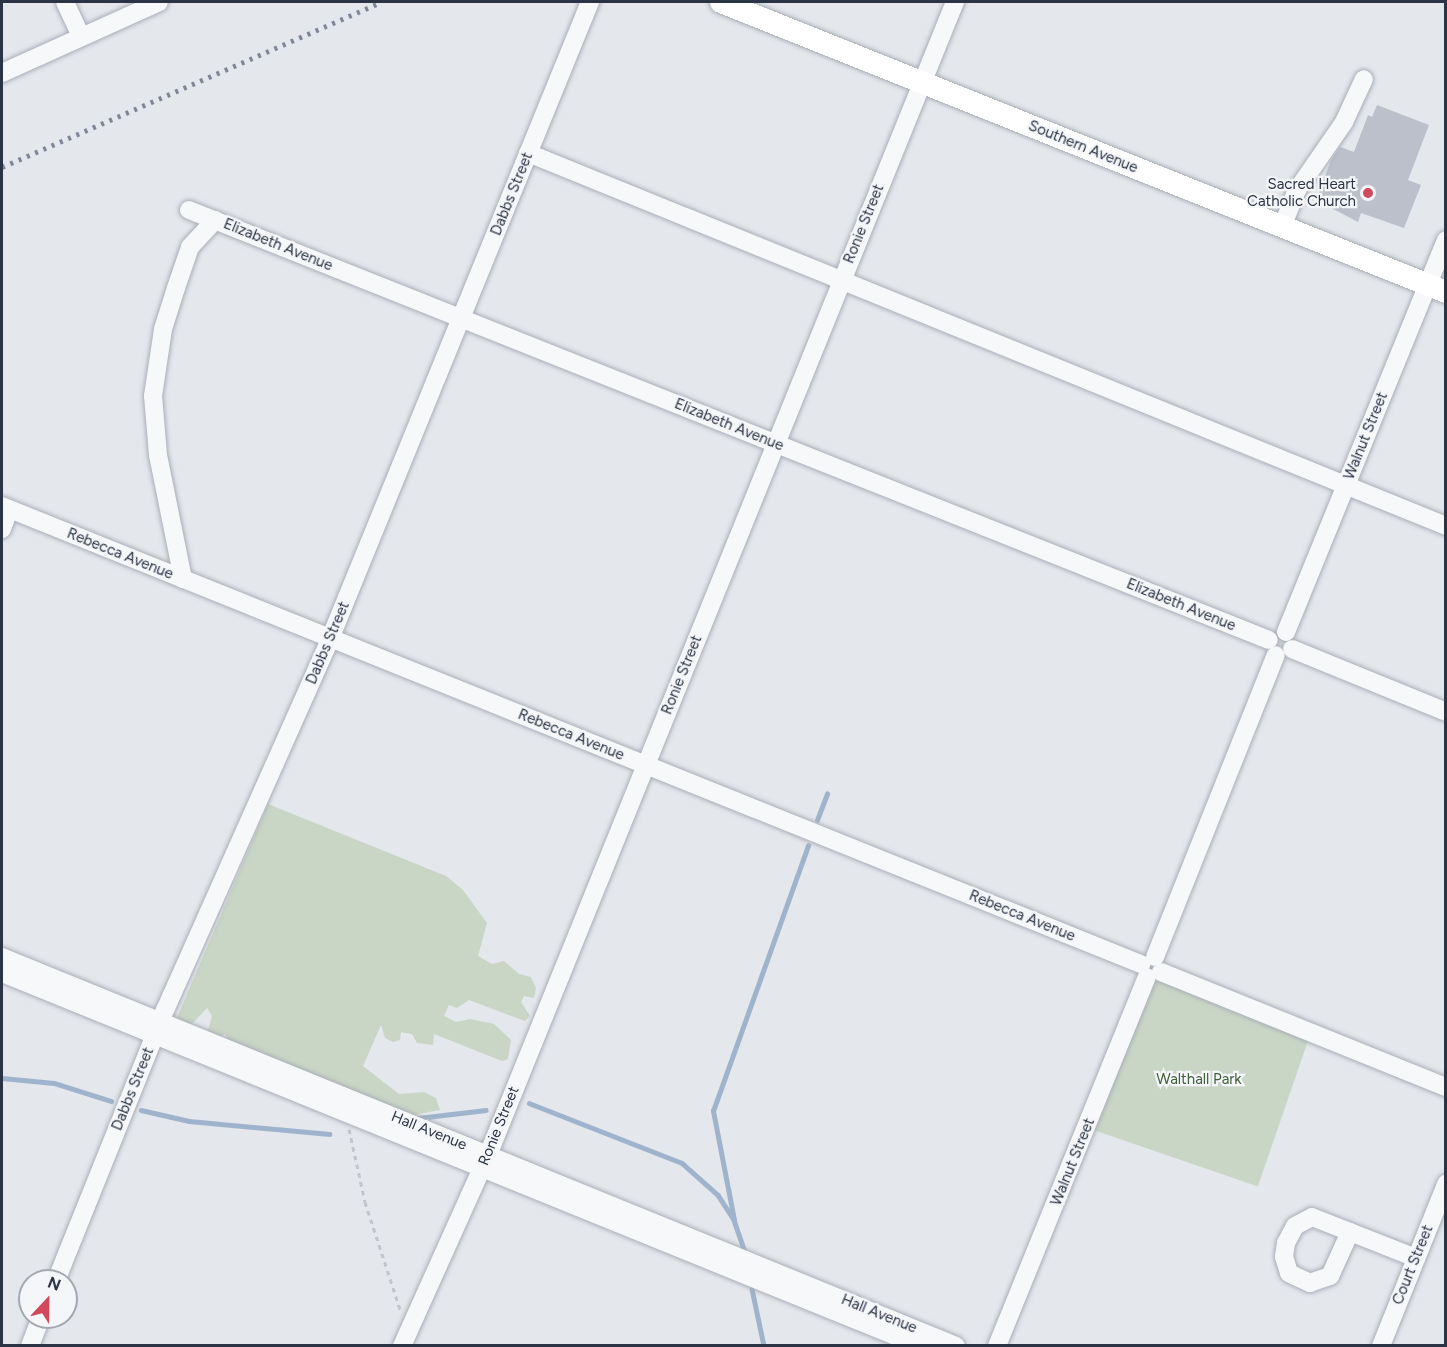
<!DOCTYPE html>
<html>
<head>
<meta charset="utf-8">
<style>
  body { margin:0 }
  #map { position:relative; width:1447px; height:1347px; overflow:hidden; background:#e4e7ec; font-family:Figtree,sans-serif }
  div>[style] { position:absolute }
  [style*='--x'] { left:calc(var(--x)*1px); top:calc(var(--y)*1px); width:calc(var(--w)*1px); rotate:calc(var(--a)*1deg) }
  .green>* { inset:0; background:#c9d6c5; transform-origin:0 0 }
  .stream>* { height:4.5px; margin:-2.25px; padding:0 2.25px; transform-origin:2.25px; border-radius:2.25px; background:#9fb4cc }
  .building>* { inset:0; background:#bbc0ca }
  .path>* { height:3px; margin-top:-1.5px; transform-origin:0; background:repeating-linear-gradient(90deg,#c2c5cb 0 4.5px,transparent 0 9px) }
  .roads { filter:drop-shadow(0 0 2px #a9aeb7) drop-shadow(0 0 2px #a9aeb7) }
  .minor>* { height:18px; margin:-9px; padding:0 9px; transform-origin:9px; border-radius:9px; background:#f7f8fa }
  .major>* { height:22px; margin:-11px; padding:0 11px; transform-origin:11px; border-radius:11px; background:#fff }
  .rail>* { height:4.5px; margin-top:-2.25px; transform-origin:0; background:repeating-linear-gradient(90deg,#7d8696 0 3px,transparent 0 9px) }
  .dots>* { width:16px; height:16px; translate:-50% -50%; box-sizing:border-box; border:3px solid #f4f6f9; border-radius:50% }
  span { translate:-50% -50%; white-space:nowrap; text-align:center; line-height:1.15; -webkit-text-stroke:4.5px #f4f6f9; paint-order:stroke }
  .street-label { font-size:15px; color:#2b3445 }
  .poi-label { font-size:15px; color:#2b3445 }
  .right { translate:-100% -50%; text-align:right }
  .park-label { font-size:15px; color:#3f6138 }
  .frame { position:absolute; inset:0; border:3px solid #2b3445; pointer-events:none }
  .north { position:absolute; left:18px; top:1269px; width:60px; height:60px; box-sizing:border-box; background:#f4f6f9; border:2px solid #a4a8b1; border-radius:50%; rotate:22deg; font-size:16px; font-weight:700; line-height:24px; text-align:center; color:#2b3445 }
  .north::after { content:''; display:block; margin:auto; width:21px; height:27px; background:#d1495b; clip-path:polygon(50% 0,100% 100%,50% 72%,0 100%) }
</style>
</head>
<body>
<div id="map">
  <div class="green">
    <i style="clip-path:polygon(268px 804px,446px 876px,463px 890px,487px 923px,478px 956px,492px 964px,504px 961px,519px 974px,531px 977px,536px 988px,534px 998px,524px 996px,521px 1002px,530px 1016px,525px 1021px,469px 1000px,457px 1008px,449px 1005px,444px 1016px,456px 1022px,470px 1019px,494px 1024px,511px 1040px,508px 1059px,502px 1061px,434px 1034px,433px 1045px,417px 1043px,412px 1034px,401px 1032px,400px 1040px,393px 1042px,385px 1038px,381px 1025px,363px 1066px,399px 1094px,424px 1092px,436px 1098px,440px 1110px,402px 1117px,231px 1045px,225px 1034px,214px 1040px,207px 1034px,212px 1016px,207px 1008px,193px 1023px,181px 1027px,176px 1020px)"></i>
    <i style="left:1147px;top:977px;width:173px;height:162px;rotate:19deg"></i>
  </div>
  <div class="stream">
    <i style="--x:817;--y:820;--w:28;--a:-69"></i>
    <i style="--x:2;--y:1078;--w:52;--a:5.5"></i>
    <i style="--x:54;--y:1083;--w:60;--a:17.5"></i>
    <i style="--x:529;--y:1103;--w:164;--a:21.4"></i>
    <i style="--x:682;--y:1163;--w:48;--a:41.6"></i>
    <i style="--x:718;--y:1195;--w:30;--a:57"></i>
    <i style="--x:734;--y:1220;--w:34;--a:71"></i>
    <i style="--x:141;--y:1110;--w:49;--a:12.9"></i>
    <i style="--x:189;--y:1121;--w:141;--a:5.3"></i>
    <i style="--x:418;--y:1118;--w:68;--a:-6.7"></i>
    <i style="--x:734;--y:1220;--w:111;--a:-100.9"></i>
    <i style="--x:713;--y:1111;--w:282;--a:-70.3"></i>
    <i style="--x:752;--y:1289;--w:58;--a:78.1"></i>
  </div>
  <div class="building">
    <i style="clip-path:polygon(1377px 105px,1429px 125px,1408px 180px,1421px 185px,1404px 228px,1361px 213px,1358px 222px,1316px 200px,1331px 160px,1340px 147px,1354px 152px,1368px 115px,1372px 117px)"></i>
  </div>
  <div class="path">
    <i style="--x:349;--y:1129;--w:75;--a:77.6"></i>
    <i style="--x:365;--y:1202;--w:113;--a:71.9"></i>
  </div>
  <div class="roads">
    <div class="minor">
      <i style="--x:65;--y:2;--w:38;--a:65"></i>
      <i style="--x:2;--y:73;--w:172;--a:-24.3"></i>
      <i style="--x:528;--y:153;--w:991;--a:22.11"></i>
      <i style="--x:189;--y:210;--w:1162;--a:21.71"></i>
      <i style="--x:1282;--y:227;--w:40;--a:-68"></i>
      <i style="--x:1297;--y:190;--w:83;--a:-55.3"></i>
      <i style="--x:1344;--y:122;--w:47;--a:-65.1"></i>
      <i style="--x:2;--y:506;--w:1228;--a:21.91"></i>
      <i style="--x:2;--y:529;--w:20;--a:-70"></i>
      <i style="--x:183;--y:579;--w:126;--a:-101.4"></i>
      <i style="--x:158;--y:455;--w:59;--a:-94.8"></i>
      <i style="--x:153;--y:396;--w:68;--a:-81.5"></i>
      <i style="--x:163;--y:329;--w:43;--a:-72.4"></i>
      <i style="--x:176;--y:288;--w:43;--a:-71.1"></i>
      <i style="--x:190;--y:247;--w:37;--a:-47"></i>
      <i style="--x:1286;--y:632;--w:423;--a:-67.8"></i>
      <i style="--x:1292;--y:649;--w:166;--a:22.2"></i>
      <i style="--x:2;--y:957;--w:1030;--a:22.18"></i>
      <i style="--x:1155;--y:957;--w:325;--a:-68.2"></i>
      <i style="--x:1161;--y:972;--w:307;--a:22"></i>
      <i style="--x:2;--y:973;--w:991;--a:22.11"></i>
      <i style="--x:1350;--y:1232;--w:48;--a:114.4"></i>
      <i style="--x:1330;--y:1276;--w:21;--a:161"></i>
      <i style="--x:1310;--y:1283;--w:23;--a:-155"></i>
      <i style="--x:1289;--y:1273;--w:17;--a:-107"></i>
      <i style="--x:1284;--y:1257;--w:14;--a:-82"></i>
      <i style="--x:1286;--y:1243;--w:19;--a:-62"></i>
      <i style="--x:1295;--y:1226;--w:19;--a:-28"></i>
      <i style="--x:1312;--y:1217;--w:112;--a:21.5"></i>
      <i style="--x:56;--y:1281;--w:294;--a:-68.1"></i>
      <i style="--x:166;--y:1008;--w:404;--a:-66"></i>
      <i style="--x:330;--y:639;--w:688;--a:-67.8"></i>
      <i style="--x:30;--y:1346;--w:31;--a:-69"></i>
      <i style="--x:402;--y:1346;--w:209;--a:-65.8"></i>
      <i style="--x:488;--y:1155;--w:1244;--a:-67.95"></i>
      <i style="--x:997;--y:1346;--w:398;--a:-67.9"></i>
      <i style="--x:1381;--y:1346;--w:175;--a:-68.1"></i>
    </div>
    <div class="major">
      <i style="--x:721;--y:2;--w:781;--a:21.8"></i>
    </div>
  </div>
  <div class="rail">
    <i style="--x:2;--y:167;--w:413;--a:-23.5"></i>
  </div>
  <div class="dots">
    <i style="left:1368px;top:193px;background:#d1495b"></i>
  </div>
  <div class="street-label">
    <span style="left:1083px;top:147px;rotate:22deg">Southern Avenue</span>
    <span style="left:512px;top:194px;rotate:-68deg">Dabbs Street</span>
    <span style="left:864px;top:224px;rotate:-68deg">Ronie Street</span>
    <span style="left:278px;top:245px;rotate:22deg">Elizabeth Avenue</span>
    <span style="left:729px;top:425px;rotate:22deg">Elizabeth Avenue</span>
    <span style="left:1366px;top:436px;rotate:-68deg">Walnut Street</span>
    <span style="left:120px;top:554px;rotate:22deg">Rebecca Avenue</span>
    <span style="left:1181px;top:605px;rotate:22deg">Elizabeth Avenue</span>
    <span style="left:328px;top:643px;rotate:-67deg">Dabbs Street</span>
    <span style="left:682px;top:675px;rotate:-68deg">Ronie Street</span>
    <span style="left:571px;top:735px;rotate:22deg">Rebecca Avenue</span>
    <span style="left:1022px;top:916px;rotate:22deg">Rebecca Avenue</span>
    <span style="left:133px;top:1089px;rotate:-68deg">Dabbs Street</span>
    <span style="left:499px;top:1126px;rotate:-68deg">Ronie Street</span>
    <span style="left:429px;top:1131px;rotate:22deg">Hall Avenue</span>
    <span style="left:1073px;top:1162px;rotate:-68deg">Walnut Street</span>
    <span style="left:1413px;top:1265px;rotate:-68deg">Court Street</span>
    <span style="left:879px;top:1314px;rotate:22deg">Hall Avenue</span>
  </div>
  <div class="poi-label">
    <span class="right" style="left:1356px;top:193px">Sacred Heart<br>Catholic Church</span>
  </div>
  <div class="park-label">
    <span style="left:1199px;top:1080px">Walthall Park</span>
  </div>
  <div class="frame"></div>
  <div class="north">N</div>
</div>
</body>
</html>
